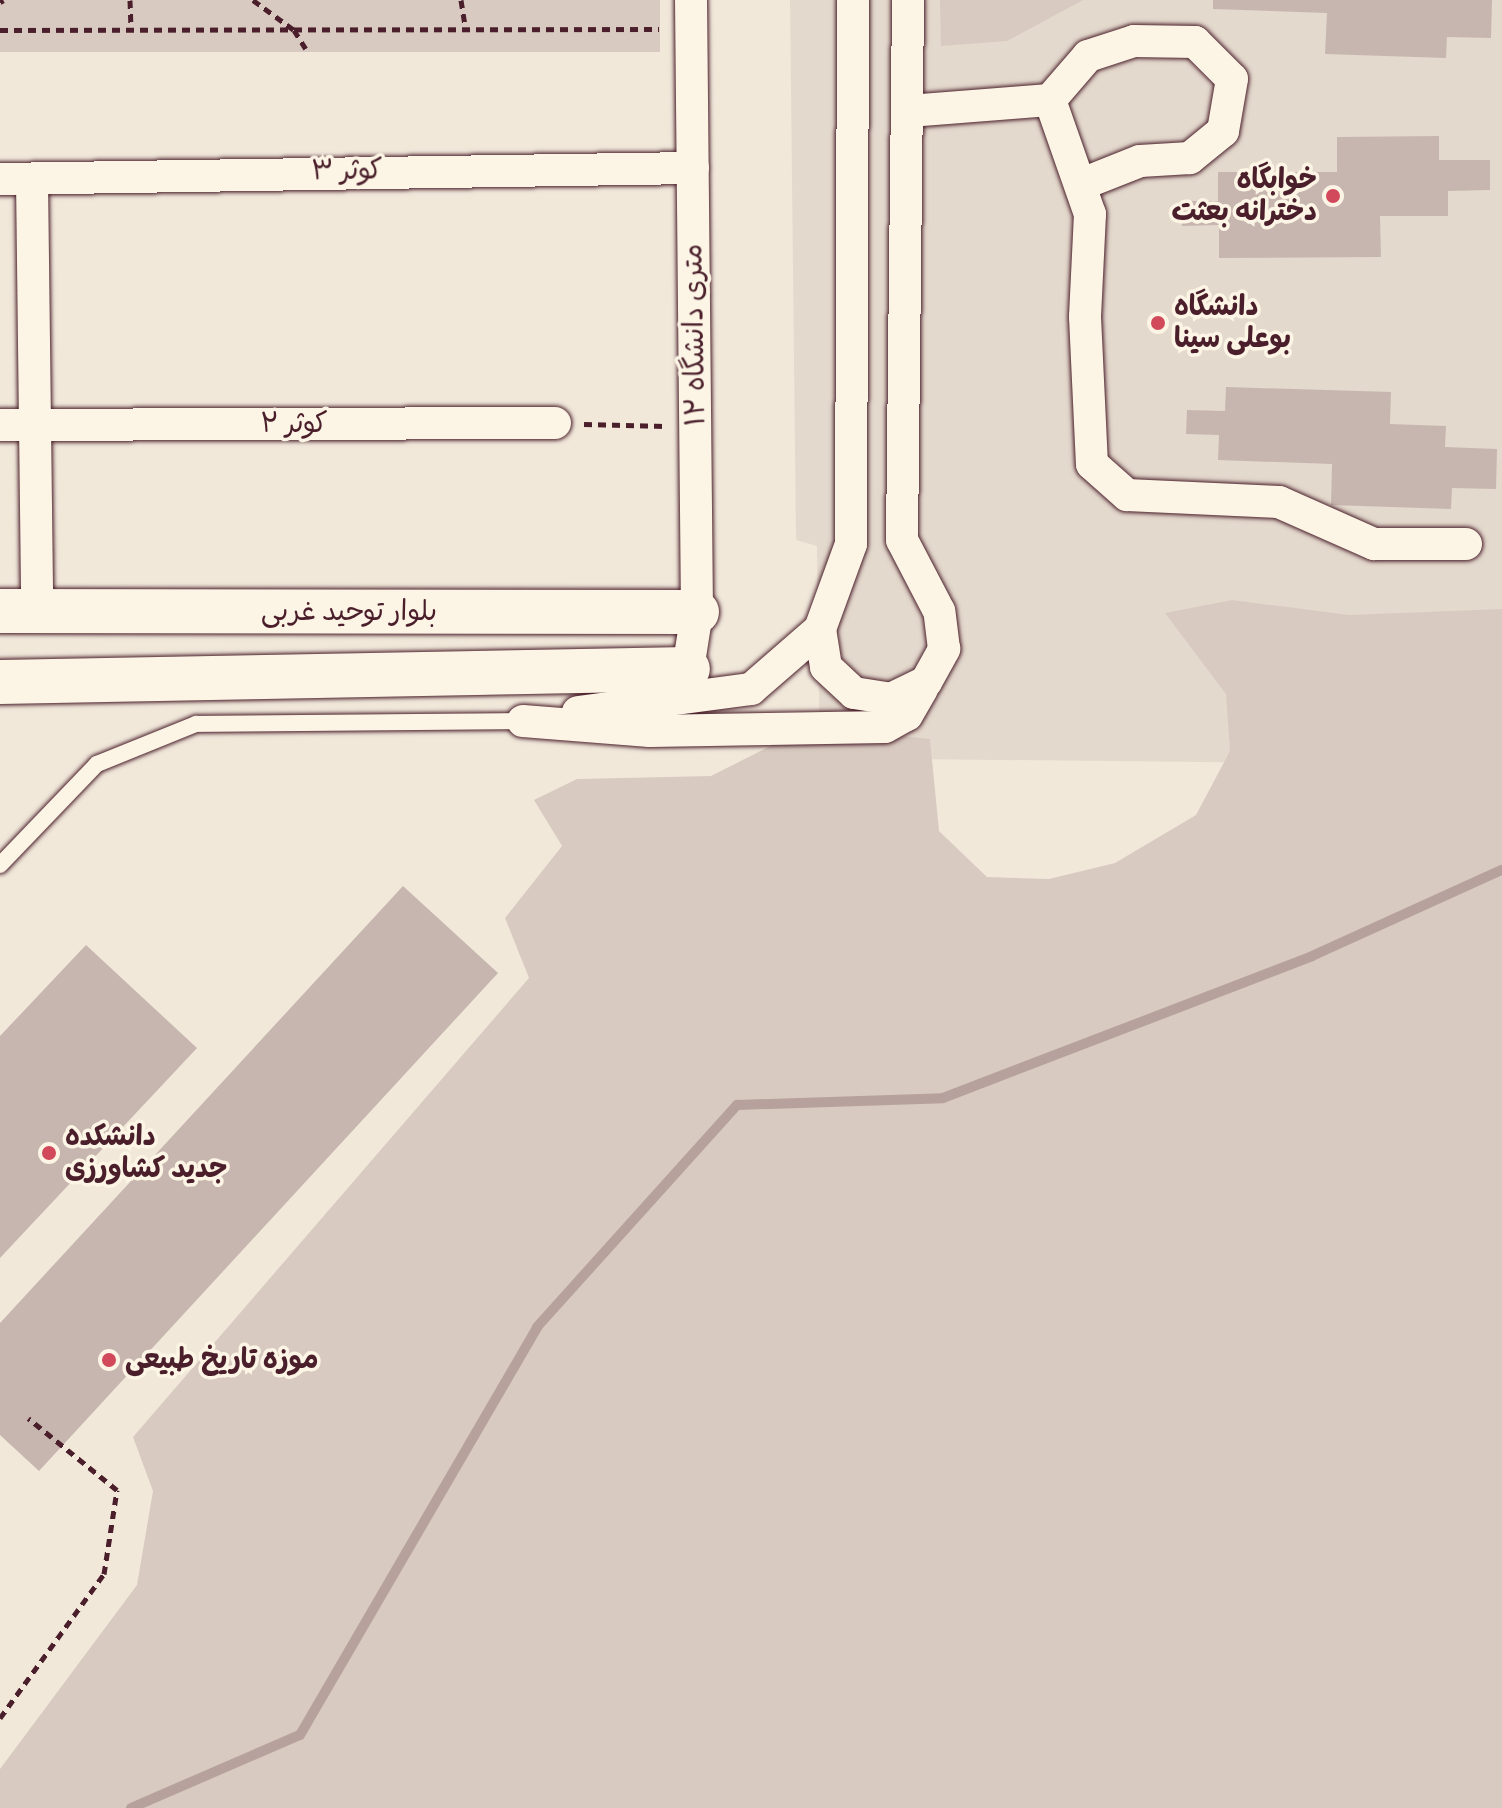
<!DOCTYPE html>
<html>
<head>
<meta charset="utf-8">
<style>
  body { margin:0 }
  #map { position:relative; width:1502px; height:1808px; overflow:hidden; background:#f1e8da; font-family:Pangolin,"Playpen Sans Arabic",sans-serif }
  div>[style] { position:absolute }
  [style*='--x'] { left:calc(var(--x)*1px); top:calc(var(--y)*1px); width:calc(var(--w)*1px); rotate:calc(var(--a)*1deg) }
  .built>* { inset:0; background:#e4d9cd }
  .green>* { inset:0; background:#d8cac0; transform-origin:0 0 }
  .stream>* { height:10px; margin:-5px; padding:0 5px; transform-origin:5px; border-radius:5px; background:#b6a19c }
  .building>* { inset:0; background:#c7b6af }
  .path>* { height:5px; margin-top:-2.5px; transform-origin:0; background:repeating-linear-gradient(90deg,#4a1f2b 0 8px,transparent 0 14px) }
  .roads { filter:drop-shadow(0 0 2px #4a1f2b) drop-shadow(0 0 2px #4a1f2b) }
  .lane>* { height:16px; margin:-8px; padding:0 8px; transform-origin:8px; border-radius:8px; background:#fcf5e5 }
  .street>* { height:32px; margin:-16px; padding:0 16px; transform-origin:16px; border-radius:16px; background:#fcf5e5 }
  .secondary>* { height:44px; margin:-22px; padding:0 22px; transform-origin:22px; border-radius:22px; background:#fcf5e5 }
  .dots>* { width:22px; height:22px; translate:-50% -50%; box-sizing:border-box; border:4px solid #fcf5e5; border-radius:50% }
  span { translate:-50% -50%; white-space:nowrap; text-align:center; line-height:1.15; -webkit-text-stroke:7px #fcf5e5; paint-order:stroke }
  .street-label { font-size:28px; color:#4a1f2b }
  .poi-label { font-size:28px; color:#4a1f2b; font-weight:700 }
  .right { translate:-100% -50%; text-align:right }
  .left { translate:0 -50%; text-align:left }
</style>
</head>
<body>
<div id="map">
  <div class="built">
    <i style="clip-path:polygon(790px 0,1502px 0,1502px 647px,1378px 764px,820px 758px,817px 546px,796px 540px)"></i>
  </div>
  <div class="green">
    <i style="left:0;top:0;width:660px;height:52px"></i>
    <i style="clip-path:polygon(940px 0,1083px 0,1007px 41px,941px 46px)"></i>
    <i style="clip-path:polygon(1232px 600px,1349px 615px,1502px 609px,1502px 1808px,0 1808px,0 1769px,137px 1585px,153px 1491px,133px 1437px,529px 978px,505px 918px,562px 846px,534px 800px,577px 779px,711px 776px,810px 726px,930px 739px,939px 831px,987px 877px,1049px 879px,1115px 863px,1196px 815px,1230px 751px,1226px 694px,1165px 613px)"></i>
  </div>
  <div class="stream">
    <i style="--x:131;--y:1808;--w:184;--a:-23.4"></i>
    <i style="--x:300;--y:1735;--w:472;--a:-59.8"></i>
    <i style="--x:537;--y:1327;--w:299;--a:-48"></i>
    <i style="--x:737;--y:1105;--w:206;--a:-1.9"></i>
    <i style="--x:943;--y:1098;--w:395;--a:-21"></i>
    <i style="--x:1312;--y:956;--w:209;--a:-24.4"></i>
  </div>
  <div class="building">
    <i style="clip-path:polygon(1213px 0,1492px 0,1491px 38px,1447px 37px,1446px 58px,1325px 54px,1327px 13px,1213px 9px)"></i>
    <i style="clip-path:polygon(1439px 136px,1439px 160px,1490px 160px,1490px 190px,1448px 191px,1448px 216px,1380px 216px,1381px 257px,1219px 258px,1219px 225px,1182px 226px,1182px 201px,1218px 201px,1218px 172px,1337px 172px,1337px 137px)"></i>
    <i style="clip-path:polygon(1226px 387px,1391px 392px,1390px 424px,1446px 426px,1445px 447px,1497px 449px,1496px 489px,1452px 488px,1451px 509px,1331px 505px,1332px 464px,1218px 460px,1219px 435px,1186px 434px,1187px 410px,1225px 411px)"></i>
    <i style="clip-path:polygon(403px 886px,498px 973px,39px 1471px,0 1435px,0 1323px)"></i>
    <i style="clip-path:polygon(86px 945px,197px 1048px,0 1258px,0 1036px)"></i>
  </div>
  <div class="path">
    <i style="--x:130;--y:0;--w:30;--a:88"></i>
    <i style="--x:253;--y:0;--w:51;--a:36.2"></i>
    <i style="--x:294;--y:30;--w:22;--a:58"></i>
    <i style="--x:461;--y:0;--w:30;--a:81"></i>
    <i style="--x:0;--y:2;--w:4;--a:-27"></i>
    <i style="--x:0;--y:30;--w:659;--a:-0.09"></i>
    <i style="--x:584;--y:424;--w:82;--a:1.4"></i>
    <i style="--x:0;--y:1718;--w:178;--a:-54.2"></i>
    <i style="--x:104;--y:1574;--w:85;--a:-81.2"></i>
    <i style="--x:117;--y:1490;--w:114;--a:-141"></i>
  </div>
  <div class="roads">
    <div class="lane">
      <i style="--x:0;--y:865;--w:140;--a:-46.2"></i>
      <i style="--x:97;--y:764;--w:107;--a:-22"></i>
      <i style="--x:196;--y:724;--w:327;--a:-0.5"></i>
    </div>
    <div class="street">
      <i style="--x:853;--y:0;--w:544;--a:90.21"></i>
      <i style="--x:851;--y:544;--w:90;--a:110"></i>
      <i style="--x:820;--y:629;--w:38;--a:81"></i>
      <i style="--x:826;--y:667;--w:38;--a:43"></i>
      <i style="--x:854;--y:693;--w:37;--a:9"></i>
      <i style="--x:891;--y:699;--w:39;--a:-26"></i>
      <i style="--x:926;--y:682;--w:38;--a:-61"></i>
      <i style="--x:944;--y:649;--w:38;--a:-97"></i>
      <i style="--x:939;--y:611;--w:80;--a:-117.5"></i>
      <i style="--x:902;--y:540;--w:540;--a:-89.36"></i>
      <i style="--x:1050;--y:100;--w:58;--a:-49.2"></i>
      <i style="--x:1088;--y:56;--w:48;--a:-18.1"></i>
      <i style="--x:1134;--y:41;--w:61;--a:0.9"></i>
      <i style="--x:1195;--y:42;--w:52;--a:45"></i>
      <i style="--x:1232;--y:79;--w:53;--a:99.8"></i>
      <i style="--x:1223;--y:131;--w:43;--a:140.7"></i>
      <i style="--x:1190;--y:158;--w:50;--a:176.6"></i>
      <i style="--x:1140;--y:161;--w:62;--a:158.4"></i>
      <i style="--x:909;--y:111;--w:141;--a:-4.5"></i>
      <i style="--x:1050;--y:100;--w:121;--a:70.7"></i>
      <i style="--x:1090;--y:214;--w:103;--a:92.8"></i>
      <i style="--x:1085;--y:317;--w:147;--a:87.3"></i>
      <i style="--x:1092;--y:464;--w:47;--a:41.5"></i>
      <i style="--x:1127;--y:495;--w:152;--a:2.6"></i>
      <i style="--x:1279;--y:502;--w:104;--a:23.9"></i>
      <i style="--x:1374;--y:544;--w:92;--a:0"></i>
      <i style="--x:0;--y:179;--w:693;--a:-0.91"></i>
      <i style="--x:32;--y:179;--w:433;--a:89.3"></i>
      <i style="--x:0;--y:425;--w:555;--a:-0.21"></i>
      <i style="--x:688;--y:669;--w:58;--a:-81"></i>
      <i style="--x:697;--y:612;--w:612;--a:-90.56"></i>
      <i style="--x:578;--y:712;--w:175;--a:-7.6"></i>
      <i style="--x:751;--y:689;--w:91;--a:-41"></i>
      <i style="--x:523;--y:721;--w:127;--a:4.5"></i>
      <i style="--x:650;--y:731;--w:235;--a:-1"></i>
      <i style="--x:885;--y:727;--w:25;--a:-29"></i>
      <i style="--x:907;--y:715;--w:30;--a:-60"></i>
    </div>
    <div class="secondary">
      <i style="--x:0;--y:611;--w:697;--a:0.08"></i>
      <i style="--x:0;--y:682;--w:688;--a:-1.08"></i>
    </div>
  </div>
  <div class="dots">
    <i style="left:1333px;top:196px;background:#d1495b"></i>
    <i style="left:1158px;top:323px;background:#d1495b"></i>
    <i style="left:49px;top:1153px;background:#d1495b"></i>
    <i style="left:109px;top:1360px;background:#d1495b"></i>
  </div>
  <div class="street-label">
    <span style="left:347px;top:171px;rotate:-1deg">کوثر ۳</span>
    <span style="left:695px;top:335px;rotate:-91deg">۱۲ متری دانشگاه</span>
    <span style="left:294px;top:424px">کوثر ۲</span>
    <span style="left:349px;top:612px">بلوار توحید غربی</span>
  </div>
  <div class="poi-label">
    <span class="right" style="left:1317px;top:196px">خوابگاه<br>دخترانه بعثت</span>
    <span class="left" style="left:1174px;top:323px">دانشگاه<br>بوعلی سینا</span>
    <span class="left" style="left:65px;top:1153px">دانشکده<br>جدید کشاورزی</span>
    <span class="left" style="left:125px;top:1360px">موزه تاریخ طبیعی</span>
  </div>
</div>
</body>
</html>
